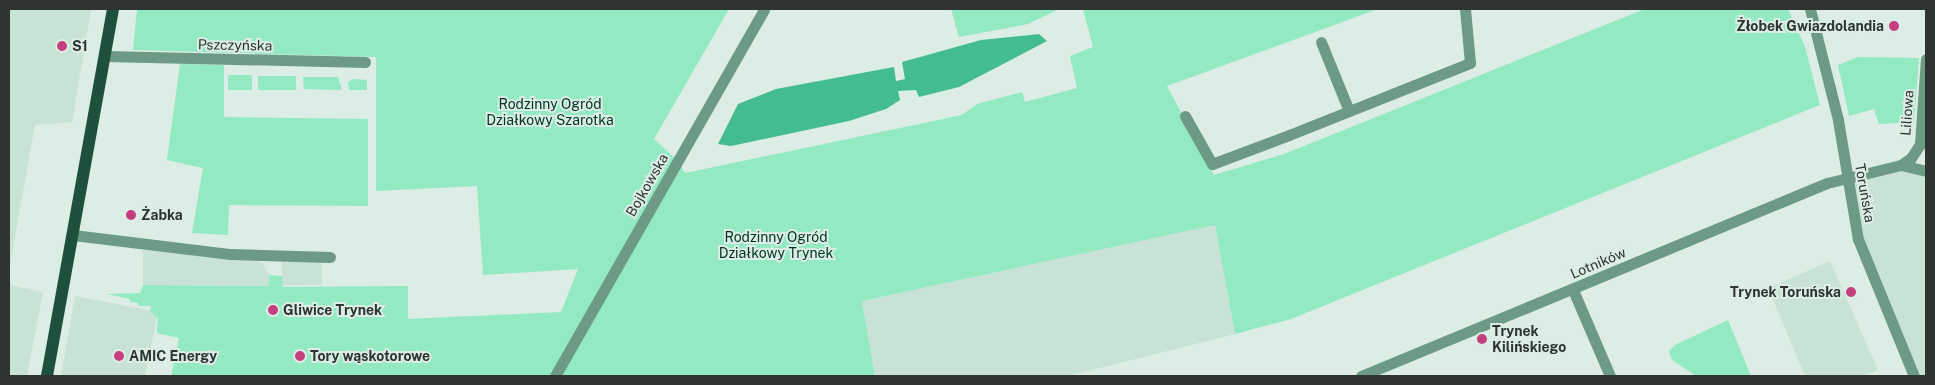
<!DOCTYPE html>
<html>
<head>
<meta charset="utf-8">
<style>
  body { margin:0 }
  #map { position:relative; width:1935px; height:385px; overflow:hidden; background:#dbede4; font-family:"Public Sans",sans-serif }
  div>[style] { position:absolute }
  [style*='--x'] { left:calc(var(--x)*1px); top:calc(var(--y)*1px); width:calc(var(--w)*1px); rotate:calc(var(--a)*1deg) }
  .built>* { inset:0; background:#c9e2d6; transform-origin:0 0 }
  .green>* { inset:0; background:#93e9c2; transform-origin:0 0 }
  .water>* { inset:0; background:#44bd8e }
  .minor>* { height:11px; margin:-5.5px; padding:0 5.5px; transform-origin:5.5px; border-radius:5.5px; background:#6d9a85 }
  .major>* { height:12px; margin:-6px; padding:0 6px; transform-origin:6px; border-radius:6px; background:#1e513d }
  .dots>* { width:14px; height:14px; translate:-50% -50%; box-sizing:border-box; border:2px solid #dbede4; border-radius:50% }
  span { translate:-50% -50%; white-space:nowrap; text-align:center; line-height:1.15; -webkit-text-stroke:4px #dbede4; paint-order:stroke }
  .poi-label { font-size:14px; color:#2d3431; font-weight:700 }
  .right { translate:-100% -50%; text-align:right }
  .left { translate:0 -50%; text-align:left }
  .street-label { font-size:14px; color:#2d3431 }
  .park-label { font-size:14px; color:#003421 }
  .frame { position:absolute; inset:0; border:10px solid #2d3431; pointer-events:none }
</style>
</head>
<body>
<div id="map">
  <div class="built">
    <i style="clip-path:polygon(9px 9px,91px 9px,72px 122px,35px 125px,9px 270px)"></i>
    <i style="clip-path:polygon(1901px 165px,1926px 171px,1926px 376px,1914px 376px,1867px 265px,1847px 176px)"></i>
    <i style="clip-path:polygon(1215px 225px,1235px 334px,1068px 376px,875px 376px,862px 301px)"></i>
    <i style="clip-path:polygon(143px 250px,252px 256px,263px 264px,269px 275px,270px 286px,143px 285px)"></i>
    <i style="left:322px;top:261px;width:24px;height:40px;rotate:90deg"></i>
    <i style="clip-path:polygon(1830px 261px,1878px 370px,1863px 376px,1805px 376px,1768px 288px)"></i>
    <i style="clip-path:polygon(9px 285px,43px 292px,27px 376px,9px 376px)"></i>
    <i style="clip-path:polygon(75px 296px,158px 312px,145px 376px,61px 376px)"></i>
  </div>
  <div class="green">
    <i style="clip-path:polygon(137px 9px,729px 9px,654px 139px,678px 161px,685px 173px,962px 115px,977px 104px,1022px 92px,1025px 102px,1077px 88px,1070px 56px,1093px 47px,1083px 9px,1378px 9px,1167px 86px,1214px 175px,1284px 154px,1645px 9px,1788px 9px,1805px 47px,1820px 105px,1291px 319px,1235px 334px,1215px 225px,862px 301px,875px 376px,171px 376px,179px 338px,157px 333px,158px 318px,150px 311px,151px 306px,138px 306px,138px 303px,130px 302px,130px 299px,107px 294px,140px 293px,143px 285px,269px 286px,269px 275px,282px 276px,283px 287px,408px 286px,408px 319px,561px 312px,578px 269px,483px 275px,477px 186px,376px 191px,376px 57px,133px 50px)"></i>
    <i style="clip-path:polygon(951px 9px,1059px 9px,1028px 24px,959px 37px)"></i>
    <i style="clip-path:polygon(1858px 57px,1919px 58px,1914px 122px,1879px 124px,1874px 109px,1849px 116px,1838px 65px)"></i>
    <i style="clip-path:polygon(180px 64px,224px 65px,224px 117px,368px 119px,368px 206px,229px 205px,228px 235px,192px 233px,203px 168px,167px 160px)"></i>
    <i style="left:252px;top:75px;width:15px;height:24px;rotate:90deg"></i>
    <i style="left:258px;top:76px;width:38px;height:14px"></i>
    <i style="clip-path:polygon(303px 77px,338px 77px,342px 90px,304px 89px)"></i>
    <i style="clip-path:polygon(353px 79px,367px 80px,367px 90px,349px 90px,348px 82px)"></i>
    <i style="clip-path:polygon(1728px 320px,1751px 376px,1696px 376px,1672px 360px,1669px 351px,1675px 345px)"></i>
  </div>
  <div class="water">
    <i style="clip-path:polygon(1039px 34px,1047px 41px,959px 87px,919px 97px,916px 90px,898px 91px,900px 100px,886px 109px,849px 121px,731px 146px,718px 144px,738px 104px,776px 89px,894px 67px,896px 81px,905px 79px,902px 62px,981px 40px)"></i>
  </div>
  <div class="minor">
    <i style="--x:1810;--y:9;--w:114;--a:75.8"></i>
    <i style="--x:1838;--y:120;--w:121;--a:80.5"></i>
    <i style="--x:1858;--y:239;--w:148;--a:67.8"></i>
    <i style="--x:1321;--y:42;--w:74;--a:67.9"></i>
    <i style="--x:105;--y:56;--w:260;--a:1.3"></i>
    <i style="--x:1185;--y:116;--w:55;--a:60.6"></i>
    <i style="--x:1212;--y:164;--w:82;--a:-20.6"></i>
    <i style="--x:1289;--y:135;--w:195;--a:-21.7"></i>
    <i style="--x:1470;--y:63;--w:54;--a:-95.3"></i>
    <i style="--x:1901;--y:165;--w:26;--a:13"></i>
    <i style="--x:73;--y:235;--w:159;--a:6.9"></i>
    <i style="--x:231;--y:254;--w:99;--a:1.7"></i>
    <i style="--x:1573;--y:290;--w:94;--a:66.7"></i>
    <i style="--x:555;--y:376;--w:422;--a:-60.3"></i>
    <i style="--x:1361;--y:376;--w:504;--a:-22.5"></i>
    <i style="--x:1827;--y:183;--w:76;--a:-13.7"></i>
    <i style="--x:1901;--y:165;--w:12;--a:-35"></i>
    <i style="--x:1911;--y:158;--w:17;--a:-57"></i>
    <i style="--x:1920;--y:144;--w:85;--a:-86"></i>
  </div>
  <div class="major">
    <i style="--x:47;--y:376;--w:373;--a:-79.8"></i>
  </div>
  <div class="dots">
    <i style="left:1894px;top:26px;background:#c53e7e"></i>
    <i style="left:62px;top:46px;background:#c53e7e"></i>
    <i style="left:131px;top:215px;background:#c53e7e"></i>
    <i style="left:1851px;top:292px;background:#c53e7e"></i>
    <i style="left:273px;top:310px;background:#c53e7e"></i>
    <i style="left:1482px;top:339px;background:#c53e7e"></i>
    <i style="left:119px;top:356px;background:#c53e7e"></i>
    <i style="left:300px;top:356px;background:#c53e7e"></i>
  </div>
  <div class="poi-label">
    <span class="right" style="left:1884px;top:26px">Żłobek Gwiazdolandia</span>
    <span class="left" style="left:72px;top:46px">S1</span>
    <span class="left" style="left:141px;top:215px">Żabka</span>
    <span class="right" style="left:1841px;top:292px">Trynek Toruńska</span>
    <span class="left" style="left:283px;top:310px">Gliwice Trynek</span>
    <span class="left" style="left:1492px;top:339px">Trynek<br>Kilińskiego</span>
    <span class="left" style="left:129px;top:356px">AMIC Energy</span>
    <span class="left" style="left:310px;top:356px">Tory wąskotorowe</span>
  </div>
  <div class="street-label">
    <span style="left:235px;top:45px;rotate:1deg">Pszczyńska</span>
    <span style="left:1907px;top:113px;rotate:-86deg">Liliowa</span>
    <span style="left:647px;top:185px;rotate:-60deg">Bojkowska</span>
    <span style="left:1865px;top:193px;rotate:80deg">Toruńska</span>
    <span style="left:1598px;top:263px;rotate:-23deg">Lotników</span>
  </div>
  <div class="park-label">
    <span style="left:550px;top:112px">Rodzinny Ogród<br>Działkowy Szarotka</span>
    <span style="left:776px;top:245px">Rodzinny Ogród<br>Działkowy Trynek</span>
  </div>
  <div class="frame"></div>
</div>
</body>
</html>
